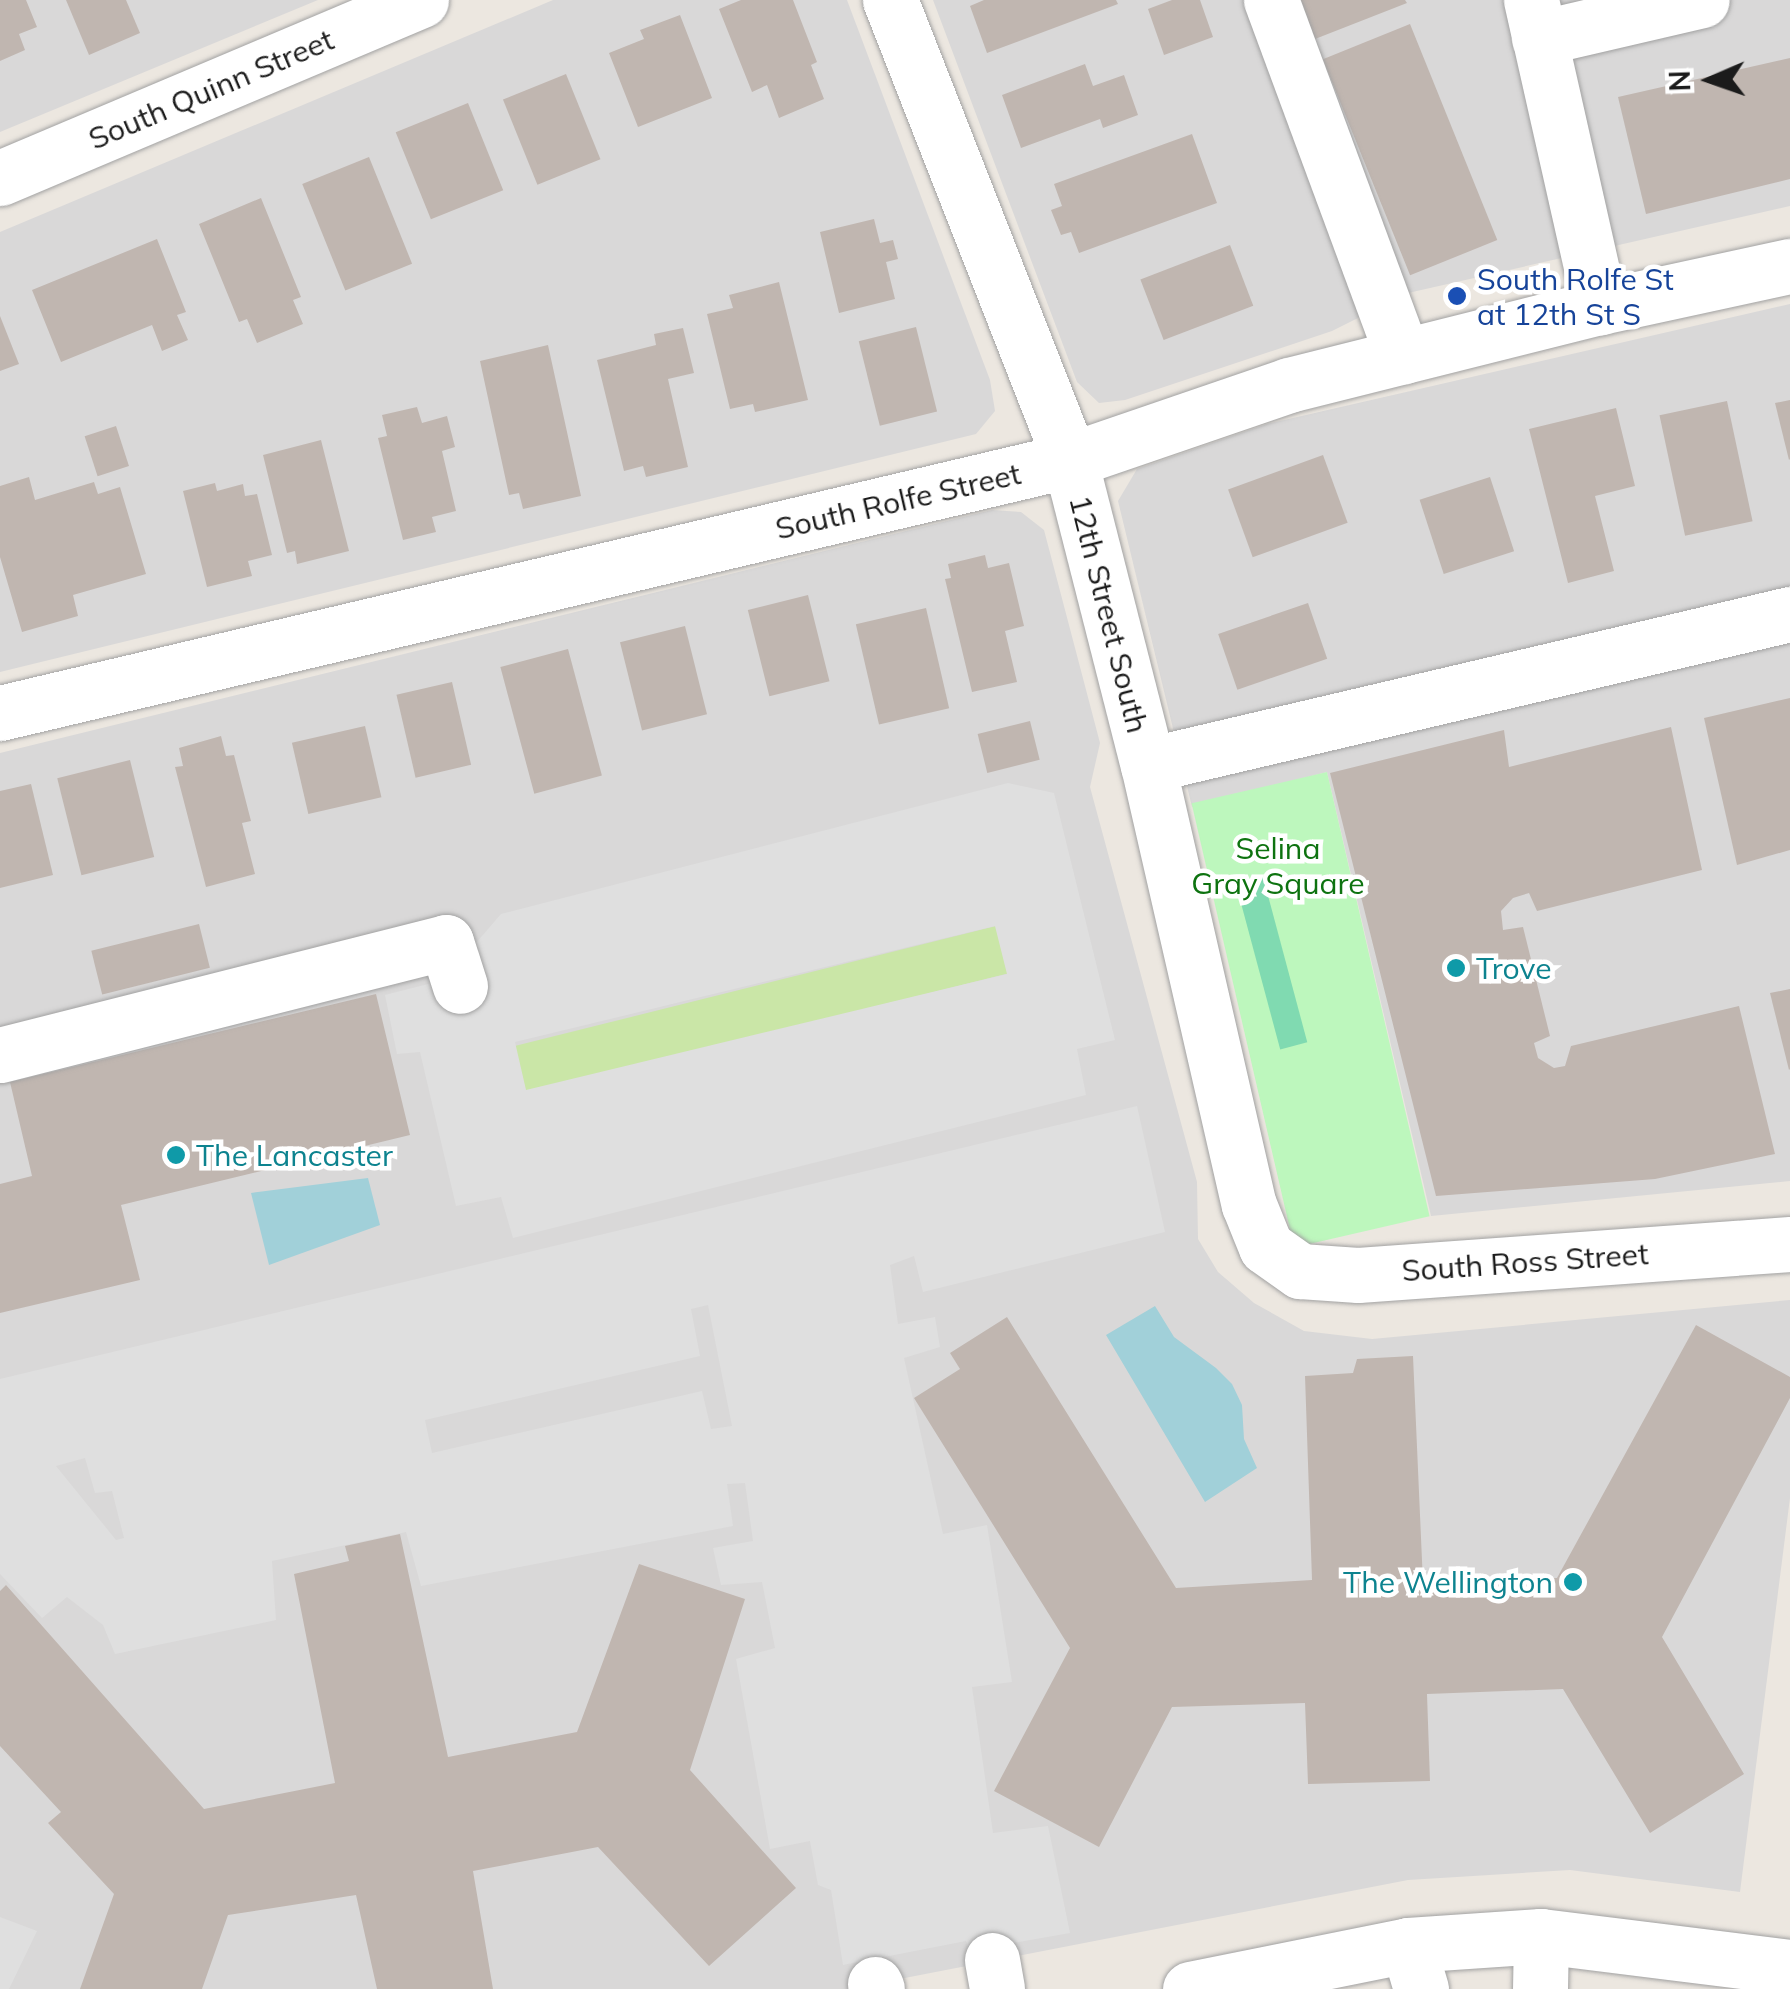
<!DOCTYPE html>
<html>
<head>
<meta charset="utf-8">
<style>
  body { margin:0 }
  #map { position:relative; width:1790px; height:1989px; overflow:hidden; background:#ece7e0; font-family:Mulish,sans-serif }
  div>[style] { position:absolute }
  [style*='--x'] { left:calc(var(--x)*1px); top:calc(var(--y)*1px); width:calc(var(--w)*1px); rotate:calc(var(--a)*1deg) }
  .residential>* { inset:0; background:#d9d8d8 }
  .grass>* { inset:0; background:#cae6a7; transform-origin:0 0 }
  .park>* { inset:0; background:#bdf7bd; transform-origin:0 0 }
  .pitch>* { inset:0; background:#80dab1; transform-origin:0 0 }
  .parking>* { inset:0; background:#dfdfdf }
  .water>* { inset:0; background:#a1d0d9 }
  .building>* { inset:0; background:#c0b6b0; transform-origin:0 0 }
  .roads { filter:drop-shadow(0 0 2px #a2a2a2) drop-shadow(0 0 2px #a2a2a2) }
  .minor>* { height:55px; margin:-27.5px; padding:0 27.5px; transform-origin:27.5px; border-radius:27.5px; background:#fff }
  .dots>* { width:28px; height:28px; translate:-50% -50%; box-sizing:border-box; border:5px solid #fff; border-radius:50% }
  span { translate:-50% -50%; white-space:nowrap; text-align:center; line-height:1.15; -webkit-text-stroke:9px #fff; paint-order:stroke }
  .street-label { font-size:30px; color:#1b1b1b }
  .transit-label { font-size:30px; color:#164399 }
  .left { translate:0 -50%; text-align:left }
  .park-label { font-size:30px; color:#0e7310 }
  .culture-label { font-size:30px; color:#0d838f }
  .right { translate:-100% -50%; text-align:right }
  .north { position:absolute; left:1660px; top:30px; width:100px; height:100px; -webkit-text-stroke:8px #fff; paint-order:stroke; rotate:268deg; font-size:28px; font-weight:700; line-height:40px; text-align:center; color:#1b1b1b }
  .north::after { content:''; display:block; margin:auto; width:35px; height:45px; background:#1b1b1b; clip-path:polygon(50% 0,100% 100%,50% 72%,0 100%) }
</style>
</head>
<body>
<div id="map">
  <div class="residential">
    <i style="clip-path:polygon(0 0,318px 0,0 132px)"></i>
    <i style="clip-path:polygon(553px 0,847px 0,990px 380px,995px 411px,976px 434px,0 672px,0 232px)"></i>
    <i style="clip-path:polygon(933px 0,1790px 0,1790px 206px,1408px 293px,1332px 331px,1125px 400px,1099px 403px,1077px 382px)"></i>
    <i style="clip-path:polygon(1790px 304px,1790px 1181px,1431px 1216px,1327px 772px,1192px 807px,1118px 501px,1137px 469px,1267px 424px)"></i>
    <i style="clip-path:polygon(992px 510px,1021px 512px,1044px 530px,1100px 743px,1090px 787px,1197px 1182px,1198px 1239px,1218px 1272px,1254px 1303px,1304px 1331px,1372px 1339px,1790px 1300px,1790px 1498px,1740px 1892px,1570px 1870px,1408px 1880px,848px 1989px,0 1989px,0 753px)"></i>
  </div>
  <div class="grass">
    <i style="left:996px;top:926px;width:49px;height:496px;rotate:76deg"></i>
  </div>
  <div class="park">
    <i style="left:1327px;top:772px;width:456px;height:139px;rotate:77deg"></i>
  </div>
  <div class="pitch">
    <i style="left:1263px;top:877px;width:171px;height:28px;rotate:75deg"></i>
  </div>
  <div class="parking">
    <i style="clip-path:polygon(evenodd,1008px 783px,1054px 793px,1115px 1040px,1077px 1049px,1086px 1095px,513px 1238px,501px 1197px,456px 1206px,420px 1052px,397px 1054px,385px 995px,444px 980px,501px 914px,1008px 783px,995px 926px,1007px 974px,526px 1090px,515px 1042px,995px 926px)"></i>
    <i style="clip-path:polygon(evenodd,1137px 1106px,1165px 1232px,923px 1292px,914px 1256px,890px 1265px,898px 1324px,935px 1317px,940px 1347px,904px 1358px,943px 1534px,987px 1525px,1012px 1682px,972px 1687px,993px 1833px,1048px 1826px,1070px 1933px,969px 1951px,966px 1941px,843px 1965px,831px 1890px,818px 1885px,810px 1841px,770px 1849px,736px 1659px,775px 1648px,762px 1582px,721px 1585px,713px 1548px,753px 1541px,745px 1483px,727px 1484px,733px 1526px,421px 1586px,406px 1532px,272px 1561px,276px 1620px,115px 1654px,103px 1625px,67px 1597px,42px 1618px,0 1574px,0 1379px,1137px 1106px,708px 1305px,732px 1426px,711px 1429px,702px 1391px,432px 1453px,425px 1420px,700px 1356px,691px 1309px,708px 1305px,1137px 1106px,85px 1458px,95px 1493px,112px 1491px,124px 1538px,116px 1540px,56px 1466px,85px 1458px)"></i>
    <i style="clip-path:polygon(0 1917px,37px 1931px,9px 1989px,0 1989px)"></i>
  </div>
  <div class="water">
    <i style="clip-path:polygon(368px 1178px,380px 1225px,269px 1265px,251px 1193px)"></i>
    <i style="clip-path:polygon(1155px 1306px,1174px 1337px,1216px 1368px,1232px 1384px,1242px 1405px,1244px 1439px,1257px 1468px,1205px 1502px,1106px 1335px)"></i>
  </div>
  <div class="building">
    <i style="clip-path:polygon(0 0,26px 0,37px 27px,19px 34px,25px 50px,0 61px)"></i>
    <i style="clip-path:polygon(66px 0,126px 0,140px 33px,89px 55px)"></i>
    <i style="clip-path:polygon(741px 0,793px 0,817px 62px,811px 65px,824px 99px,779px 118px,767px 85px,752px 92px,719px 9px)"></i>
    <i style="clip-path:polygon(984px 0,1116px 0,1118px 4px,987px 53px,970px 6px)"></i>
    <i style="clip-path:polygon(1172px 0,1200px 0,1213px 37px,1164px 55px,1148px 9px)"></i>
    <i style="clip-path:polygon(1301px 0,1405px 0,1407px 3px,1315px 39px)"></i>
    <i style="clip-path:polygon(680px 15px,712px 98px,638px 127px,609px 53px,644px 39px,640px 30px)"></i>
    <i style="left:1410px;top:24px;width:233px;height:94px;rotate:68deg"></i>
    <i style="clip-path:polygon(1790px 58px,1790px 179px,1646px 214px,1618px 97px)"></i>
    <i style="clip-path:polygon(1085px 64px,1093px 86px,1124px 75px,1138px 115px,1103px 128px,1100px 119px,1021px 148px,1002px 95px)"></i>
    <i style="left:566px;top:74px;width:92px;height:68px;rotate:68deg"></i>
    <i style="left:468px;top:103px;width:94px;height:78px;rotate:68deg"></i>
    <i style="clip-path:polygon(1192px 134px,1217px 203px,1079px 253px,1071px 232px,1061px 235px,1051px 210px,1062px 206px,1054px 184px)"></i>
    <i style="left:369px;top:157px;width:115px;height:72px;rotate:68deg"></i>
    <i style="clip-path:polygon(261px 198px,301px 297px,293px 300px,303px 324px,257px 343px,247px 319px,239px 322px,199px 224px)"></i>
    <i style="clip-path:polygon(874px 219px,880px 243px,893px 240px,898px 259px,886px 262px,895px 299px,839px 313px,820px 232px)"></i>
    <i style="clip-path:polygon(157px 239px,186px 312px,177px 315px,188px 340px,162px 351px,152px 325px,61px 362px,32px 290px)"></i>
    <i style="left:1230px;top:245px;width:65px;height:96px;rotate:69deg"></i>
    <i style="clip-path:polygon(779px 282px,808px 400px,755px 412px,753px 404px,730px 409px,707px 314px,733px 308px,729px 295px)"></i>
    <i style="clip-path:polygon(0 316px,19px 364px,0 371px)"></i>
    <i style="left:916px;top:327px;width:87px;height:59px;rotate:76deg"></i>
    <i style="clip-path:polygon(683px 328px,694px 373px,668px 379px,688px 467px,646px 477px,643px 466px,624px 471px,597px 360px,656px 345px,654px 334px)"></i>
    <i style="clip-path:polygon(548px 345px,581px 496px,523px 509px,519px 493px,509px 495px,480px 361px)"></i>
    <i style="clip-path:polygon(1790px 400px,1790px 459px,1789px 460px,1775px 403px)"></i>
    <i style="left:1727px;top:401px;width:123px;height:69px;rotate:78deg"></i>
    <i style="clip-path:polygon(417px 407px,422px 423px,447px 416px,455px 447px,442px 451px,456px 511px,432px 517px,436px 532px,403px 540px,378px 438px,387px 436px,382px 415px)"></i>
    <i style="clip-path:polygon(1616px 408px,1635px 486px,1595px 496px,1614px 571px,1568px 583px,1529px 429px)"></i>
    <i style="left:116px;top:426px;width:42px;height:33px;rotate:72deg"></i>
    <i style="clip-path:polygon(321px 440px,349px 551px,297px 564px,295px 551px,287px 553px,263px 455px)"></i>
    <i style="left:1323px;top:455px;width:72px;height:101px;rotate:70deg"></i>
    <i style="clip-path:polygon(29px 477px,35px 500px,94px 482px,98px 494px,120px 487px,146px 574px,73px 595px,78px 616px,22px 632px,0 557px,0 486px)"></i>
    <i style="left:1490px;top:477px;width:78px;height:74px;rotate:72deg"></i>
    <i style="clip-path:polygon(215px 483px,217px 491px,243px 484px,245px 496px,257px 494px,272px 555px,248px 561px,252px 576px,207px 587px,183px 491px)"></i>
    <i style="clip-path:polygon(985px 555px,988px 568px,1009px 563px,1024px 626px,1005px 631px,1017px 682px,972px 692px,945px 579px,951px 578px,948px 564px)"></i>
    <i style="left:808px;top:595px;width:89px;height:62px;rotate:76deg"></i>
    <i style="left:1308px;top:603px;width:59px;height:95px;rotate:71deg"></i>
    <i style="left:926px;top:608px;width:103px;height:72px;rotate:77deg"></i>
    <i style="left:685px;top:626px;width:91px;height:67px;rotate:76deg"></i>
    <i style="left:568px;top:649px;width:131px;height:70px;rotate:75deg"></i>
    <i style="left:452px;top:682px;width:85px;height:57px;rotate:77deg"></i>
    <i style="clip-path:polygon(1790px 698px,1790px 850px,1737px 865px,1704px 718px)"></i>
    <i style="left:1030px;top:721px;width:40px;height:54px;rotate:76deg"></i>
    <i style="left:365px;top:726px;width:73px;height:75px;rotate:77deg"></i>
    <i style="clip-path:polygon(1671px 727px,1702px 870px,1537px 911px,1529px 893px,1513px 898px,1501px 911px,1503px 930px,1523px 927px,1550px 1036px,1534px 1043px,1538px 1058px,1554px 1068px,1565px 1066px,1571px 1046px,1739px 1006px,1775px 1154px,1655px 1179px,1436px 1196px,1330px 773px,1504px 730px,1509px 767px)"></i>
    <i style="clip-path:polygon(221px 736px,226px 756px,234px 755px,251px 821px,242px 823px,255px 874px,206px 887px,175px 767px,183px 766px,179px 748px)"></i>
    <i style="left:130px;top:760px;width:100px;height:75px;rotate:76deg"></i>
    <i style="clip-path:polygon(31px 784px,53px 875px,0 888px,0 791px)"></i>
    <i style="left:199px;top:924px;width:45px;height:111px;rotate:76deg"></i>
    <i style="clip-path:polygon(1790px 989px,1790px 1069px,1789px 1070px,1770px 993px)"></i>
    <i style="clip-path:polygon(376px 994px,410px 1135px,121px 1205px,140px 1280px,0 1313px,0 1184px,32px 1176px,10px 1082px)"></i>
    <i style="clip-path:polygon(1007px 1317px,1176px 1588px,1312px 1580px,1305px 1376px,1353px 1373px,1357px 1359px,1413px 1356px,1423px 1583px,1557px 1578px,1696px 1325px,1790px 1377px,1790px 1398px,1662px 1637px,1744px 1774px,1650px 1833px,1563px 1689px,1427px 1694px,1430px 1781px,1308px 1784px,1305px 1703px,1172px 1707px,1099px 1847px,994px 1791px,1070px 1648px,914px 1398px,960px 1369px,950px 1353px)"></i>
    <i style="clip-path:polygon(400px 1534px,448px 1757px,577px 1732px,639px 1564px,745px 1599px,690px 1770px,796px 1888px,709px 1966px,598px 1847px,473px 1871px,493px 1989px,377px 1989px,356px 1895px,228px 1915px,202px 1989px,80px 1989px,114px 1894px,48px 1823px,61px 1812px,0 1746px,0 1591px,6px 1585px,204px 1809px,335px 1783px,294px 1574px,349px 1561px,345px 1546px)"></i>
  </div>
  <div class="roads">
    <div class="minor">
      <i style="--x:890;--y:0;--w:494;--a:68.6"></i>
      <i style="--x:1070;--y:460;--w:315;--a:75.7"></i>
      <i style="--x:1148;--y:765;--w:451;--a:77.1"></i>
      <i style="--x:1249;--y:1205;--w:45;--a:68"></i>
      <i style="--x:1266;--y:1247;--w:42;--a:35.2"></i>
      <i style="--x:1300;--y:1271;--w:58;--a:3.9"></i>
      <i style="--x:1358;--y:1275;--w:433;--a:-4.1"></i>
      <i style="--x:1271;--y:0;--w:380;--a:69.7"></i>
      <i style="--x:1531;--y:0;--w:315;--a:77.3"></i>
      <i style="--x:1539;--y:38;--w:167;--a:-13.1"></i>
      <i style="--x:0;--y:178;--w:457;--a:-22.9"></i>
      <i style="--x:0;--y:713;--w:1100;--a:-13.3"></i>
      <i style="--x:1070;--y:460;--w:231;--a:-18.9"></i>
      <i style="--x:1289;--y:385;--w:321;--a:-14.1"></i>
      <i style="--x:1600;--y:307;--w:194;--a:-12.2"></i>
      <i style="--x:1148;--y:765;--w:660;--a:-13.24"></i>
      <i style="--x:0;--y:1055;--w:460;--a:-14.2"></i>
      <i style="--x:446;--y:942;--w:46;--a:72.3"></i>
      <i style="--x:1408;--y:1945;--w:46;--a:73.5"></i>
      <i style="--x:992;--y:1960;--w:29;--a:80"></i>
      <i style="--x:875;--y:1984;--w:5;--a:68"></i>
      <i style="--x:1190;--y:1989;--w:222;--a:-11.4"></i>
      <i style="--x:1408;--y:1945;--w:133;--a:-3.9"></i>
      <i style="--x:1541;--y:1936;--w:251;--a:7.1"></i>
      <i style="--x:1540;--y:1989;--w:53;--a:-88.9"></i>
    </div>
  </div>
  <div class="dots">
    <i style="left:1457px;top:296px;background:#1a4fb4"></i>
    <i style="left:1456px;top:968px;background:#0f9aa8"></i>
    <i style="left:176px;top:1155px;background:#0f9aa8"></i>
    <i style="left:1573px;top:1582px;background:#0f9aa8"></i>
  </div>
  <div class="street-label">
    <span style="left:211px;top:89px;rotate:-23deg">South Quinn Street</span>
    <span style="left:898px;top:501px;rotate:-13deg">South Rolfe Street</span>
    <span style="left:1109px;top:614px;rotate:76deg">12th Street South</span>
    <span style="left:1525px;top:1262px;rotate:-4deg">South Ross Street</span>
  </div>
  <div class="transit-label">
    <span class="left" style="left:1477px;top:296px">South Rolfe St<br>at 12th St S</span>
  </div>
  <div class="park-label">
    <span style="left:1278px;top:865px">Selina<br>Gray Square</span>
  </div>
  <div class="culture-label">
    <span class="left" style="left:1476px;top:968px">Trove</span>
    <span class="left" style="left:196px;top:1155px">The Lancaster</span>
    <span class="right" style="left:1553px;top:1582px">The Wellington</span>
  </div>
  <div class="north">N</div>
</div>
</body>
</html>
